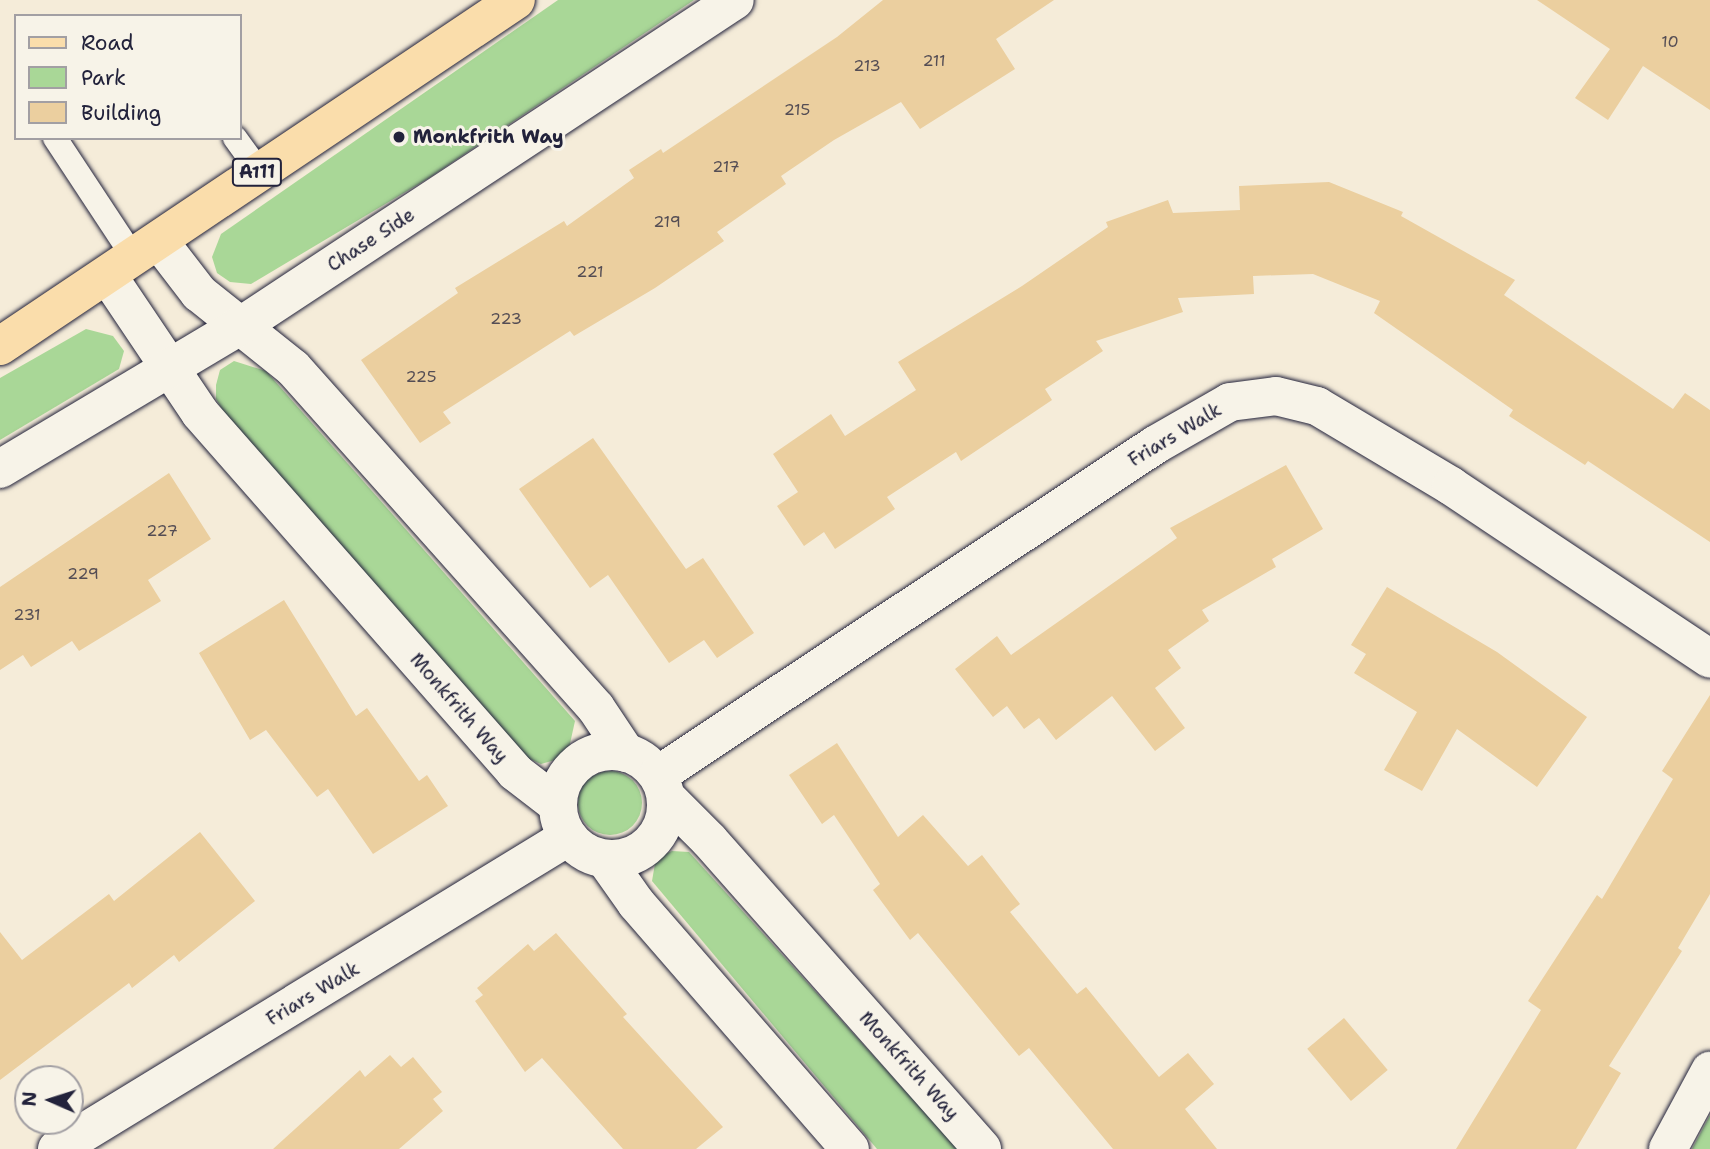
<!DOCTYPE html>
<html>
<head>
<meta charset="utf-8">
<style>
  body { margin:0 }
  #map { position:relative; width:1710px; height:1149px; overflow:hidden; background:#f5ecd9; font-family:"Shantell Sans",sans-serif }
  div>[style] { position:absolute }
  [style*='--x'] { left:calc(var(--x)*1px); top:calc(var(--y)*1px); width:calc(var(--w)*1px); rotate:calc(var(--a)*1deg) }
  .green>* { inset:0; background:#a9d797 }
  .round { border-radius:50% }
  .building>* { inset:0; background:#ebcf9f; transform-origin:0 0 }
  .roads { filter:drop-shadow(0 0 2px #22223b) drop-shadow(0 0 2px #22223b) }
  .service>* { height:24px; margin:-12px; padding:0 12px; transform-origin:12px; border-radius:12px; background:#f7f3e8 }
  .minor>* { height:38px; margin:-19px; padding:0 19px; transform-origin:19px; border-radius:19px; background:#f7f3e8 }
  .minor>.ring { margin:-19px; padding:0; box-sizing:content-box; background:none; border:38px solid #f7f3e8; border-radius:50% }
  .primary>* { height:38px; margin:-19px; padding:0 19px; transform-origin:19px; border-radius:19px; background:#faddab }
  .dots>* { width:19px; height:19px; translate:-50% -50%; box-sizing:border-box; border:4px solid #f7f3e8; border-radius:50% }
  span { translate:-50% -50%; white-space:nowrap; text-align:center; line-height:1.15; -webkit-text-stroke:6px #f7f3e8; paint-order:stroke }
  .number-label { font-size:16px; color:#544d54 }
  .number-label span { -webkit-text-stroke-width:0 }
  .shield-label span { padding:2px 5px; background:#f7f3e8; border:2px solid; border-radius:5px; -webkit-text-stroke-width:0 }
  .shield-label { font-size:18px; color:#22223b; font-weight:700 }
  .poi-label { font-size:19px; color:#22223b; font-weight:700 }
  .left { translate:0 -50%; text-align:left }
  .street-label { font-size:19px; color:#22223b }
  .legend { position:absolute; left:14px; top:14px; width:228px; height:126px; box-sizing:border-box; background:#f7f3e8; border:2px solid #a29fa3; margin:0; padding:9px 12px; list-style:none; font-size:21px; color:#22223b }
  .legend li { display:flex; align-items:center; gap:14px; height:35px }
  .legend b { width:35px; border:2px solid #a29fa3 }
  .north { position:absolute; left:14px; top:1065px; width:70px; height:70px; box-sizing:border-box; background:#f7f3e8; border:2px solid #a29fa3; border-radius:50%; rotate:273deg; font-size:19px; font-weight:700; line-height:28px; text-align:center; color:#22223b }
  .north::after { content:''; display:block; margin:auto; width:24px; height:32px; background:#22223b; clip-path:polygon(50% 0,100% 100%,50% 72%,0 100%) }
</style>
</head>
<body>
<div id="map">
  <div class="green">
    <i style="clip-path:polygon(558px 0,694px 0,429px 178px,251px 284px,230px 282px,217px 273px,212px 257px,221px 234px)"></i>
    <i style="clip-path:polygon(86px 329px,113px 336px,124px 351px,119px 369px,0 440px,0 378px)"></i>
    <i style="clip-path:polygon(234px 361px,266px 371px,575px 721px,569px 748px,555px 760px,541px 764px,525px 757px,231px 425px,216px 399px,216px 385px,220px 370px)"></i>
    <i class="round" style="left:578px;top:771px;width:64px;height:64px"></i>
    <i style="clip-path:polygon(672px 851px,689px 852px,958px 1149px,877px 1149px,652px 881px,656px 858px)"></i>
    <i style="clip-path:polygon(1710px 1115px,1710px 1149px,1692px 1149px)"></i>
  </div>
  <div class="building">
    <i style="clip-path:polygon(883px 0,1054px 0,996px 39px,1015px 69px,920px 129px,901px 102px,834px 140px,781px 176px,786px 184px,717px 232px,724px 241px,655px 288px,574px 336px,570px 331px,443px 412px,451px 423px,420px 443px,361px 360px,458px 293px,455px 288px,564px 221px,567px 226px,634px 178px,629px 170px,661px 149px,663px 153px,837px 37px)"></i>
    <i style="clip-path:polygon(1537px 0,1710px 0,1710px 110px,1643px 66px,1608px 120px,1575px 98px,1610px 49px)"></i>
    <i style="clip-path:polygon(1329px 182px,1403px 212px,1401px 216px,1515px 280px,1504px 295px,1673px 409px,1685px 393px,1710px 410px,1710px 542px,1588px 461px,1585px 465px,1509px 416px,1513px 410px,1374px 313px,1380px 301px,1313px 274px,1253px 276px,1254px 294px,1178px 298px,1183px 312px,1096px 341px,1103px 351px,1045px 389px,1052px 400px,961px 461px,956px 452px,887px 497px,895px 509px,835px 549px,824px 532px,804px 546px,777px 506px,798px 492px,773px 454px,831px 414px,845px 436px,916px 390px,898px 362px,1022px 286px,1108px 227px,1106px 222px,1168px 200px,1173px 213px,1240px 210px,1239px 186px)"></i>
    <i style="clip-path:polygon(593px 438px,686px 569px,703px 558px,754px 633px,717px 658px,704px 640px,669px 663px,608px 575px,590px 588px,519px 489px)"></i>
    <i style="clip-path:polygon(1286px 465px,1323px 529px,1272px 559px,1276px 567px,1202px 610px,1209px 621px,1168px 650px,1181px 668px,1155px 688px,1185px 728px,1155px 751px,1112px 696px,1056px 740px,1039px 718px,1024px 729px,1007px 706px,993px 717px,955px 669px,997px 636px,1011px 655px,1177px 538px,1170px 528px)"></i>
    <i style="clip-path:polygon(169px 473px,211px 539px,148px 580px,161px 601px,79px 651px,72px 641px,31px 667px,23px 655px,0 670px,0 587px)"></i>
    <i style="clip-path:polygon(1387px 587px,1497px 652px,1587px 717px,1537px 787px,1457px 729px,1422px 791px,1384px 770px,1417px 712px,1354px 673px,1366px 654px,1351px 645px)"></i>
    <i style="clip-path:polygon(284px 600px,356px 716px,367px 708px,419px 781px,427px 775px,448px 806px,373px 854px,328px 789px,317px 797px,266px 730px,250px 740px,199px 653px)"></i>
    <i style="clip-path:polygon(1710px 695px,1710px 894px,1678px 948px,1682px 951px,1609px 1066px,1621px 1073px,1576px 1149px,1456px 1149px,1541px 1010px,1528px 1001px,1597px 895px,1602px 899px,1673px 779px,1662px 771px)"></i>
    <i style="clip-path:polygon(837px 743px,898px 837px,923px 815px,968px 866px,982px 855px,1020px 904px,1010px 912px,1077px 994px,1086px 987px,1159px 1077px,1188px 1053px,1214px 1084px,1185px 1109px,1217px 1149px,1113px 1149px,1029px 1048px,1019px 1056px,918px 933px,910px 940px,873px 890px,880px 884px,834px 815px,822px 824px,789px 775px)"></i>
    <i style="clip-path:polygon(200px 832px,255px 901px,179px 962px,174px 955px,132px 988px,129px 983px,0 1080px,0 932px,22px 960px,109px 894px,114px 901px)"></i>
    <i style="clip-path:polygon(556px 933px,627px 1014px,623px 1017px,723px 1127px,696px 1149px,623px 1149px,542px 1058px,525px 1072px,475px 1001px,483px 995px,477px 988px,528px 944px,534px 951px)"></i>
    <i style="left:1344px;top:1018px;width:68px;height:48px;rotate:50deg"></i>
    <i style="clip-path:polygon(390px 1055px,401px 1067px,413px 1057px,442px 1092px,433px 1099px,443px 1111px,399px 1149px,273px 1149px,360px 1070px,365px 1077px)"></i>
  </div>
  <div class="roads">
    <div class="service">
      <i style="--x:55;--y:138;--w:144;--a:56.6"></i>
      <i style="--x:235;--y:138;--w:41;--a:54"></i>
    </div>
    <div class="minor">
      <i style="--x:159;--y:241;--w:66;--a:52.4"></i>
      <i style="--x:199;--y:293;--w:120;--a:38.6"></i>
      <i style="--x:293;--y:368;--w:455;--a:48.3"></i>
      <i style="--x:596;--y:708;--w:54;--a:56.3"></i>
      <i style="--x:108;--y:276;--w:165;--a:56.1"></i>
      <i style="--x:200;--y:413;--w:478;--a:48.7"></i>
      <i style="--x:515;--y:772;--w:54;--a:37.5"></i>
      <i style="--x:0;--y:469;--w:282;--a:-30.8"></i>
      <i style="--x:242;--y:325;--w:590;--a:-33.39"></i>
      <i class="ring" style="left:558px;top:751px;width:70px;height:70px"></i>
      <i style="--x:658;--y:775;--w:597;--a:-33.58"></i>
      <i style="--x:1155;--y:445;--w:86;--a:-29.8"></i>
      <i style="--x:1230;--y:402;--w:46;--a:-7.4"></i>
      <i style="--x:1276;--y:396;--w:42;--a:13.7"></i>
      <i style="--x:1317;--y:406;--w:156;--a:30.8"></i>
      <i style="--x:1451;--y:486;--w:311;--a:33.7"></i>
      <i style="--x:666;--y:797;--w:61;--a:45"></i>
      <i style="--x:709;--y:840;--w:412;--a:48.5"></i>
      <i style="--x:605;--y:859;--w:54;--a:54.8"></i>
      <i style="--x:636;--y:903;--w:326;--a:49"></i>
      <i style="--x:57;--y:1149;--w:599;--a:-31.41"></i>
      <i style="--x:1668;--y:1149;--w:89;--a:-61.7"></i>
    </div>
    <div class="primary">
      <i style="--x:0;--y:346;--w:621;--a:-33.84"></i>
    </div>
  </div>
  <div class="dots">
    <i style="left:399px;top:137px;background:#22223b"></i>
  </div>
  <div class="number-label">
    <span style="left:1670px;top:42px">10</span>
    <span style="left:934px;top:61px">211</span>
    <span style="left:867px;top:66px">213</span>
    <span style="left:797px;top:110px">215</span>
    <span style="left:726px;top:167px">217</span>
    <span style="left:667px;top:222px">219</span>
    <span style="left:590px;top:272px">221</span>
    <span style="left:506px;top:319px">223</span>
    <span style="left:421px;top:377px">225</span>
    <span style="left:162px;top:531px">227</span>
    <span style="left:83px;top:574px">229</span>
    <span style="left:27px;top:615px">231</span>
  </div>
  <div class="shield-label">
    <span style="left:257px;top:172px">A111</span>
  </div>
  <div class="poi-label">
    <span class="left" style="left:413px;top:137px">Monkfrith Way</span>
  </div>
  <div class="street-label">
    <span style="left:371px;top:240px;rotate:-33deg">Chase Side</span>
    <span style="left:1175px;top:435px;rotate:-31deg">Friars Walk</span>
    <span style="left:459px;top:708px;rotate:49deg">Monkfrith Way</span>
    <span style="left:313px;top:994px;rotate:-31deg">Friars Walk</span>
    <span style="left:909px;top:1066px;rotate:48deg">Monkfrith Way</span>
  </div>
  <ul class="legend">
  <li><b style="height:9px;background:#faddab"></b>Road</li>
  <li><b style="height:19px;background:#a9d797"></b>Park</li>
  <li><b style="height:19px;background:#ebcf9f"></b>Building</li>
  </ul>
  <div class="north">N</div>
</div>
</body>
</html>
